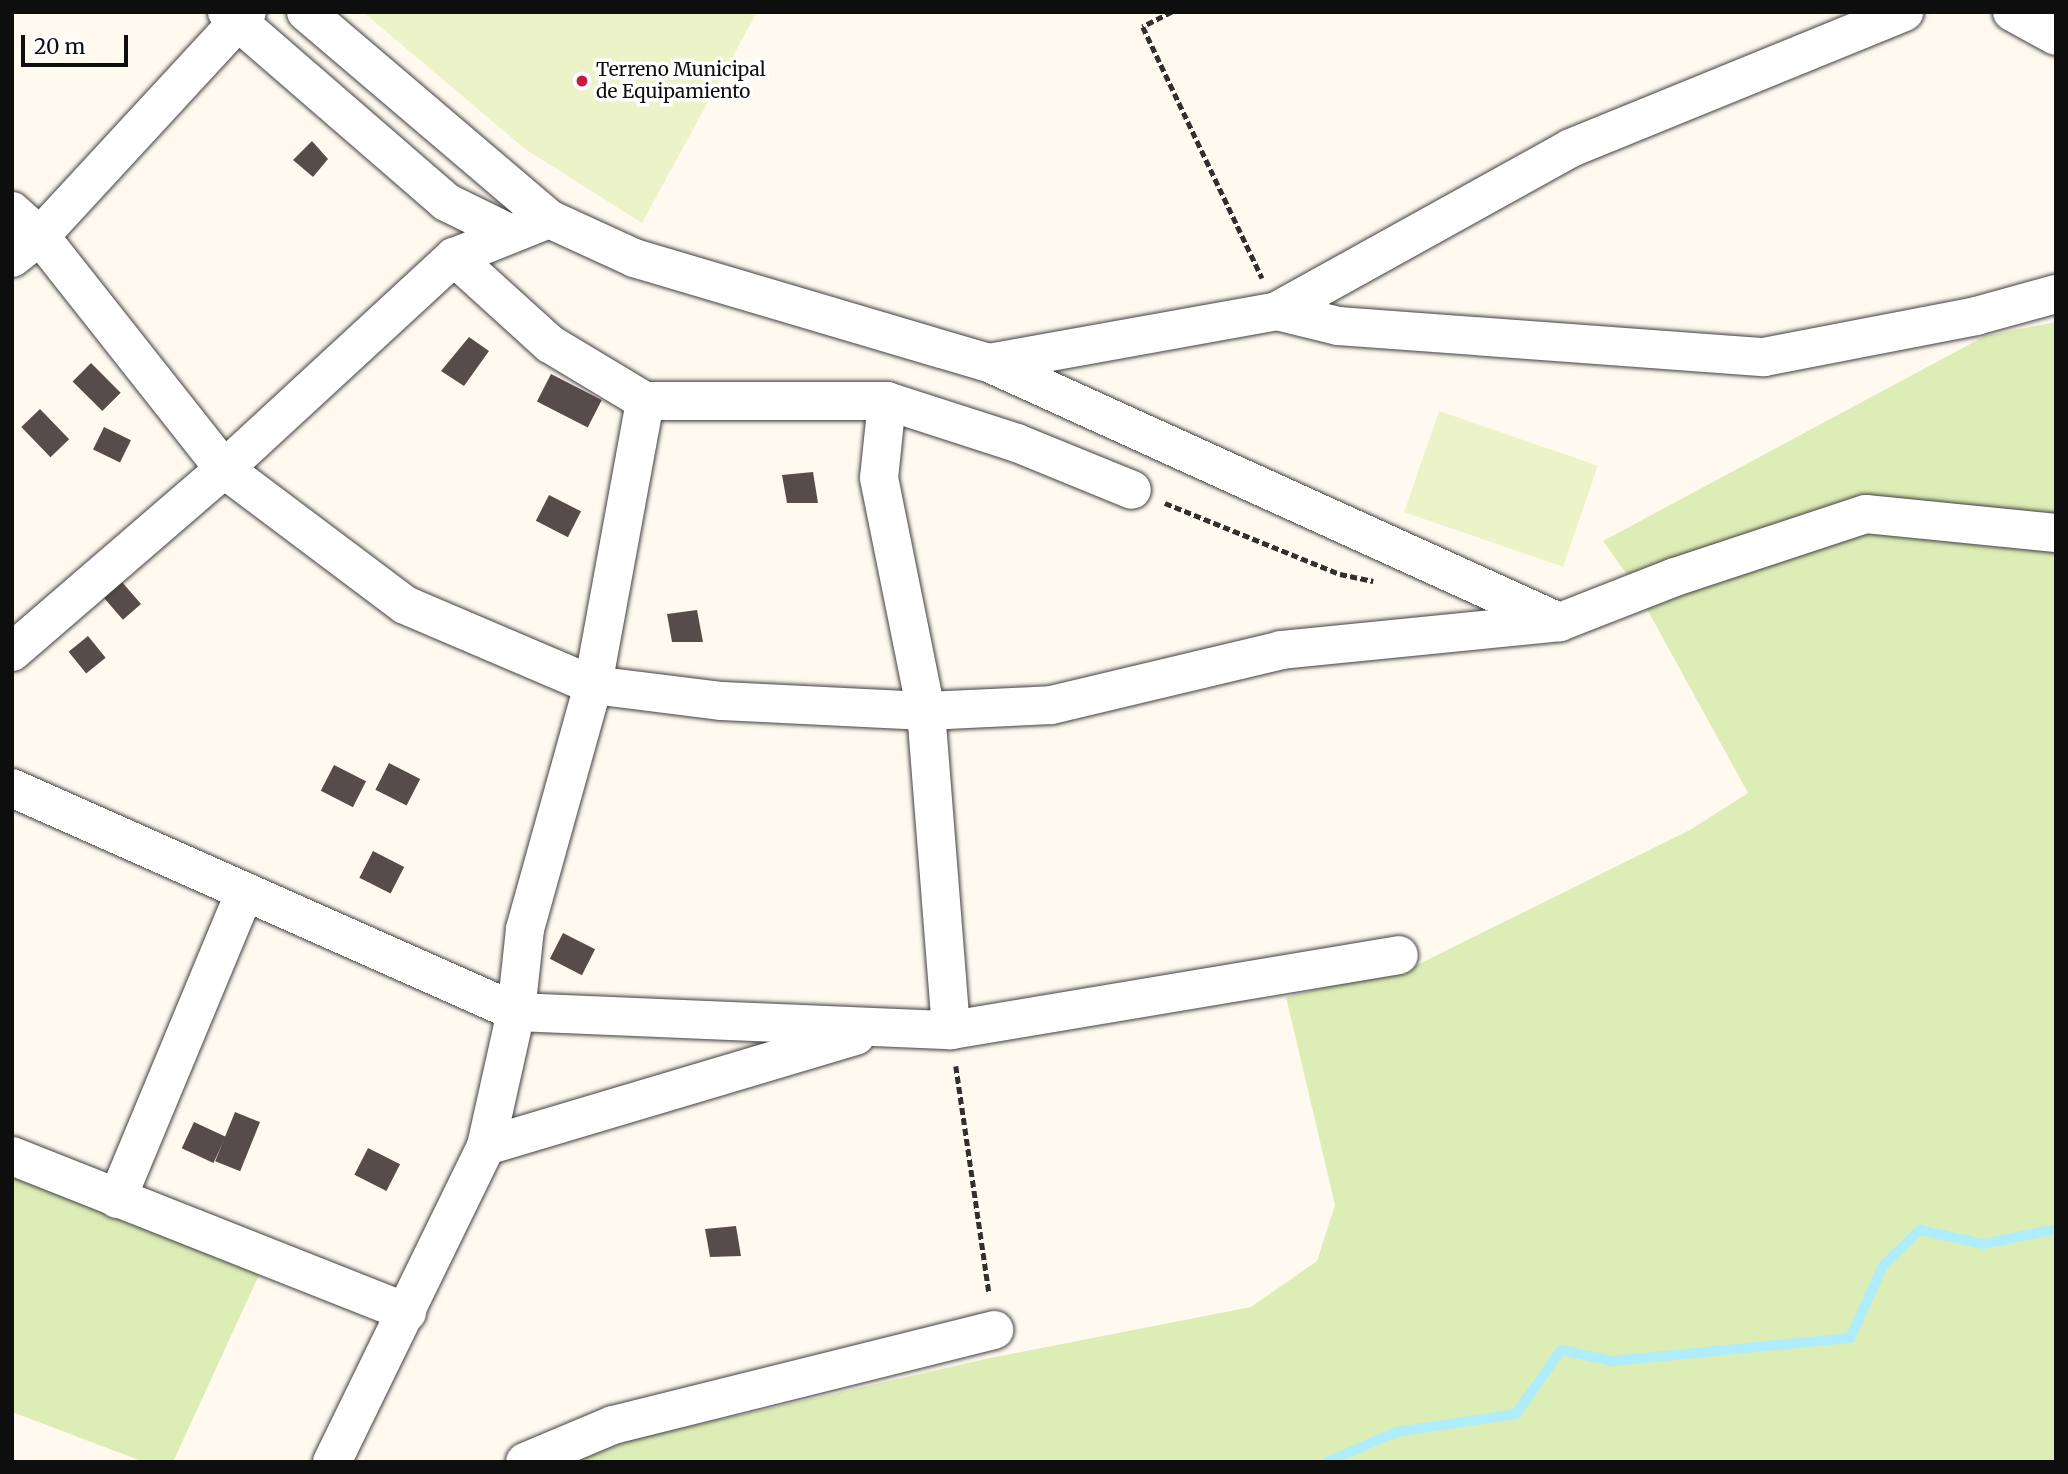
<!DOCTYPE html>
<html>
<head>
<meta charset="utf-8">
<style>
  body { margin:0 }
  #map { position:relative; width:2068px; height:1474px; overflow:hidden; background:#fff9f0; font-family:Merriweather,serif }
  div>[style] { position:absolute }
  [style*='--x'] { left:calc(var(--x)*1px); top:calc(var(--y)*1px); width:calc(var(--w)*1px); rotate:calc(var(--a)*1deg) }
  .green>* { inset:0; background:#ddedb6 }
  .pitch>* { inset:0; background:#edf3c8; transform-origin:0 0 }
  .stream>* { height:10px; margin:-5px; padding:0 5px; transform-origin:5px; border-radius:5px; background:#b0edfb }
  .building>* { inset:0; background:#584c4a; transform-origin:0 0 }
  .path>* { height:4.5px; margin-top:-2.25px; transform-origin:0; background:repeating-linear-gradient(90deg,#303030 0 7px,transparent 0 10.5px) }
  .roads { filter:drop-shadow(0 0 2px #414141) drop-shadow(0 0 2px #414141) }
  .minor>* { height:38px; margin:-19px; padding:0 19px; transform-origin:19px; border-radius:19px; background:#fff }
  .dots>* { width:19px; height:19px; translate:-50% -50%; box-sizing:border-box; border:4px solid #fff; border-radius:50% }
  span { translate:-50% -50%; white-space:nowrap; text-align:center; line-height:1.15; -webkit-text-stroke:7px #fff; paint-order:stroke }
  .poi-label { font-size:19px; color:#0e0e0e }
  .left { translate:0 -50%; text-align:left }
  .frame { position:absolute; inset:0; border:14px solid #0e0e0e; pointer-events:none }
  .scale { position:absolute; left:21px; top:35px; width:107px; height:32px; box-sizing:border-box; border:4px solid #0e0e0e; border-top:0; padding-left:9px; font-size:21px; line-height:24px; white-space:nowrap; color:#0e0e0e; -webkit-text-stroke:5px #fff; paint-order:stroke }
</style>
</head>
<body>
<div id="map">
  <div class="green">
    <i style="clip-path:polygon(2056px 322px,2056px 1462px,574px 1462px,631px 1440px,990px 1358px,1251px 1307px,1317px 1261px,1335px 1205px,1286px 997px,1419px 964px,1690px 830px,1748px 793px,1631px 580px,1603px 541px,1985px 336px)"></i>
    <i style="clip-path:polygon(12px 1170px,259px 1275px,173px 1462px,144px 1462px,12px 1412px)"></i>
  </div>
  <div class="pitch">
    <i style="clip-path:polygon(363px 12px,757px 12px,642px 223px,525px 149px)"></i>
    <i style="left:1439px;top:411px;width:168px;height:107px;rotate:19deg"></i>
  </div>
  <div class="stream">
    <i style="--x:1327;--y:1462;--w:75;--a:-23.5"></i>
    <i style="--x:1396;--y:1432;--w:121;--a:-8.5"></i>
    <i style="--x:1516;--y:1414;--w:78;--a:-54.9"></i>
    <i style="--x:1561;--y:1350;--w:52;--a:12.2"></i>
    <i style="--x:1612;--y:1361;--w:239;--a:-5.5"></i>
    <i style="--x:1850;--y:1338;--w:79;--a:-65.4"></i>
    <i style="--x:1883;--y:1266;--w:52;--a:-44.2"></i>
    <i style="--x:1920;--y:1230;--w:65;--a:12.5"></i>
    <i style="--x:1983;--y:1244;--w:75;--a:-11.6"></i>
  </div>
  <div class="building">
    <i style="clip-path:polygon(312px 141px,328px 159px,313px 177px,293px 160px)"></i>
    <i style="clip-path:polygon(469px 337px,489px 351px,464px 386px,441px 371px)"></i>
    <i style="left:91px;top:363px;width:42px;height:26px;rotate:45deg"></i>
    <i style="left:551px;top:374px;width:57px;height:31px;rotate:27deg"></i>
    <i style="left:40px;top:409px;width:42px;height:26px;rotate:46deg"></i>
    <i style="left:104px;top:427px;width:30px;height:25px;rotate:26deg"></i>
    <i style="clip-path:polygon(813px 472px,818px 503px,787px 503px,782px 475px)"></i>
    <i style="left:549px;top:495px;width:36px;height:29px;rotate:27deg"></i>
    <i style="left:122px;top:582px;width:29px;height:24px;rotate:49deg"></i>
    <i style="clip-path:polygon(697px 610px,703px 642px,672px 642px,667px 614px)"></i>
    <i style="left:88px;top:636px;width:28px;height:25px;rotate:51deg"></i>
    <i style="left:389px;top:763px;width:35px;height:30px;rotate:27deg"></i>
    <i style="left:334px;top:765px;width:36px;height:29px;rotate:27deg"></i>
    <i style="left:373px;top:851px;width:35px;height:30px;rotate:27deg"></i>
    <i style="left:563px;top:933px;width:36px;height:29px;rotate:27deg"></i>
    <i style="left:235px;top:1112px;width:27px;height:53px;rotate:22deg"></i>
    <i style="left:194px;top:1122px;width:35px;height:29px;rotate:25deg"></i>
    <i style="left:368px;top:1148px;width:36px;height:30px;rotate:27deg"></i>
    <i style="clip-path:polygon(736px 1226px,741px 1256px,710px 1257px,705px 1229px)"></i>
  </div>
  <div class="path">
    <i style="--x:1172;--y:12;--w:33;--a:153"></i>
    <i style="--x:1143;--y:27;--w:278;--a:64.6"></i>
    <i style="--x:1165;--y:503;--w:189;--a:22.1"></i>
    <i style="--x:1340;--y:574;--w:34;--a:12"></i>
    <i style="--x:956;--y:1066;--w:229;--a:81.7"></i>
  </div>
  <div class="roads">
    <div class="minor">
      <i style="--x:227;--y:12;--w:290;--a:40.9"></i>
      <i style="--x:446;--y:202;--w:72;--a:26.2"></i>
      <i style="--x:306;--y:12;--w:319;--a:40.4"></i>
      <i style="--x:549;--y:219;--w:94;--a:24.6"></i>
      <i style="--x:634;--y:258;--w:370;--a:16.5"></i>
      <i style="--x:989;--y:363;--w:626;--a:24.44"></i>
      <i style="--x:2012;--y:12;--w:50;--a:28.6"></i>
      <i style="--x:12;--y:211;--w:38;--a:42"></i>
      <i style="--x:40;--y:236;--w:297;--a:51.7"></i>
      <i style="--x:224;--y:469;--w:226;--a:36.9"></i>
      <i style="--x:405;--y:605;--w:204;--a:23.1"></i>
      <i style="--x:593;--y:685;--w:130;--a:7.1"></i>
      <i style="--x:722;--y:701;--w:204;--a:2.8"></i>
      <i style="--x:926;--y:711;--w:125;--a:-2.7"></i>
      <i style="--x:1051;--y:705;--w:236;--a:-13.4"></i>
      <i style="--x:1281;--y:650;--w:280;--a:-5.7"></i>
      <i style="--x:1560;--y:622;--w:123;--a:-21.4"></i>
      <i style="--x:1675;--y:577;--w:201;--a:-18.3"></i>
      <i style="--x:1866;--y:514;--w:191;--a:5.7"></i>
      <i style="--x:454;--y:257;--w:130;--a:42.2"></i>
      <i style="--x:550;--y:344;--w:111;--a:31"></i>
      <i style="--x:645;--y:401;--w:242;--a:0"></i>
      <i style="--x:887;--y:401;--w:137;--a:17.9"></i>
      <i style="--x:1017;--y:443;--w:124;--a:22.2"></i>
      <i style="--x:12;--y:258;--w:36;--a:-38"></i>
      <i style="--x:40;--y:236;--w:305;--a:-47.3"></i>
      <i style="--x:1277;--y:311;--w:63;--a:13.8"></i>
      <i style="--x:1338;--y:326;--w:427;--a:4.2"></i>
      <i style="--x:1764;--y:357;--w:216;--a:-10.9"></i>
      <i style="--x:1976;--y:316;--w:83;--a:-15.4"></i>
      <i style="--x:989;--y:363;--w:293;--a:-10.2"></i>
      <i style="--x:1277;--y:311;--w:336;--a:-29"></i>
      <i style="--x:1571;--y:148;--w:360;--a:-22.2"></i>
      <i style="--x:887;--y:401;--w:77;--a:95.9"></i>
      <i style="--x:879;--y:478;--w:238;--a:78.6"></i>
      <i style="--x:926;--y:711;--w:320;--a:85.5"></i>
      <i style="--x:12;--y:652;--w:280;--a:-40.8"></i>
      <i style="--x:224;--y:469;--w:313;--a:-42.7"></i>
      <i style="--x:454;--y:257;--w:102;--a:-21.8"></i>
      <i style="--x:12;--y:788;--w:552;--a:23.96"></i>
      <i style="--x:516;--y:1012;--w:435;--a:2.4"></i>
      <i style="--x:951;--y:1030;--w:454;--a:-9.5"></i>
      <i style="--x:486;--y:1146;--w:386;--a:-16.6"></i>
      <i style="--x:12;--y:1156;--w:425;--a:21.6"></i>
      <i style="--x:117;--y:1199;--w:333;--a:-67.4"></i>
      <i style="--x:332;--y:1462;--w:352;--a:-64"></i>
      <i style="--x:486;--y:1146;--w:137;--a:-77.4"></i>
      <i style="--x:516;--y:1012;--w:83;--a:-83.8"></i>
      <i style="--x:525;--y:929;--w:253;--a:-74.4"></i>
      <i style="--x:593;--y:685;--w:289;--a:-79.6"></i>
      <i style="--x:525;--y:1462;--w:95;--a:-22.8"></i>
      <i style="--x:613;--y:1425;--w:393;--a:-14"></i>
    </div>
  </div>
  <div class="dots">
    <i style="left:582px;top:81px;background:#ca1b44"></i>
  </div>
  <div class="poi-label">
    <span class="left" style="left:596px;top:81px">Terreno Municipal<br>de Equipamiento</span>
  </div>
  <div class="frame"></div>
  <div class="scale">20 m</div>
</div>
</body>
</html>
